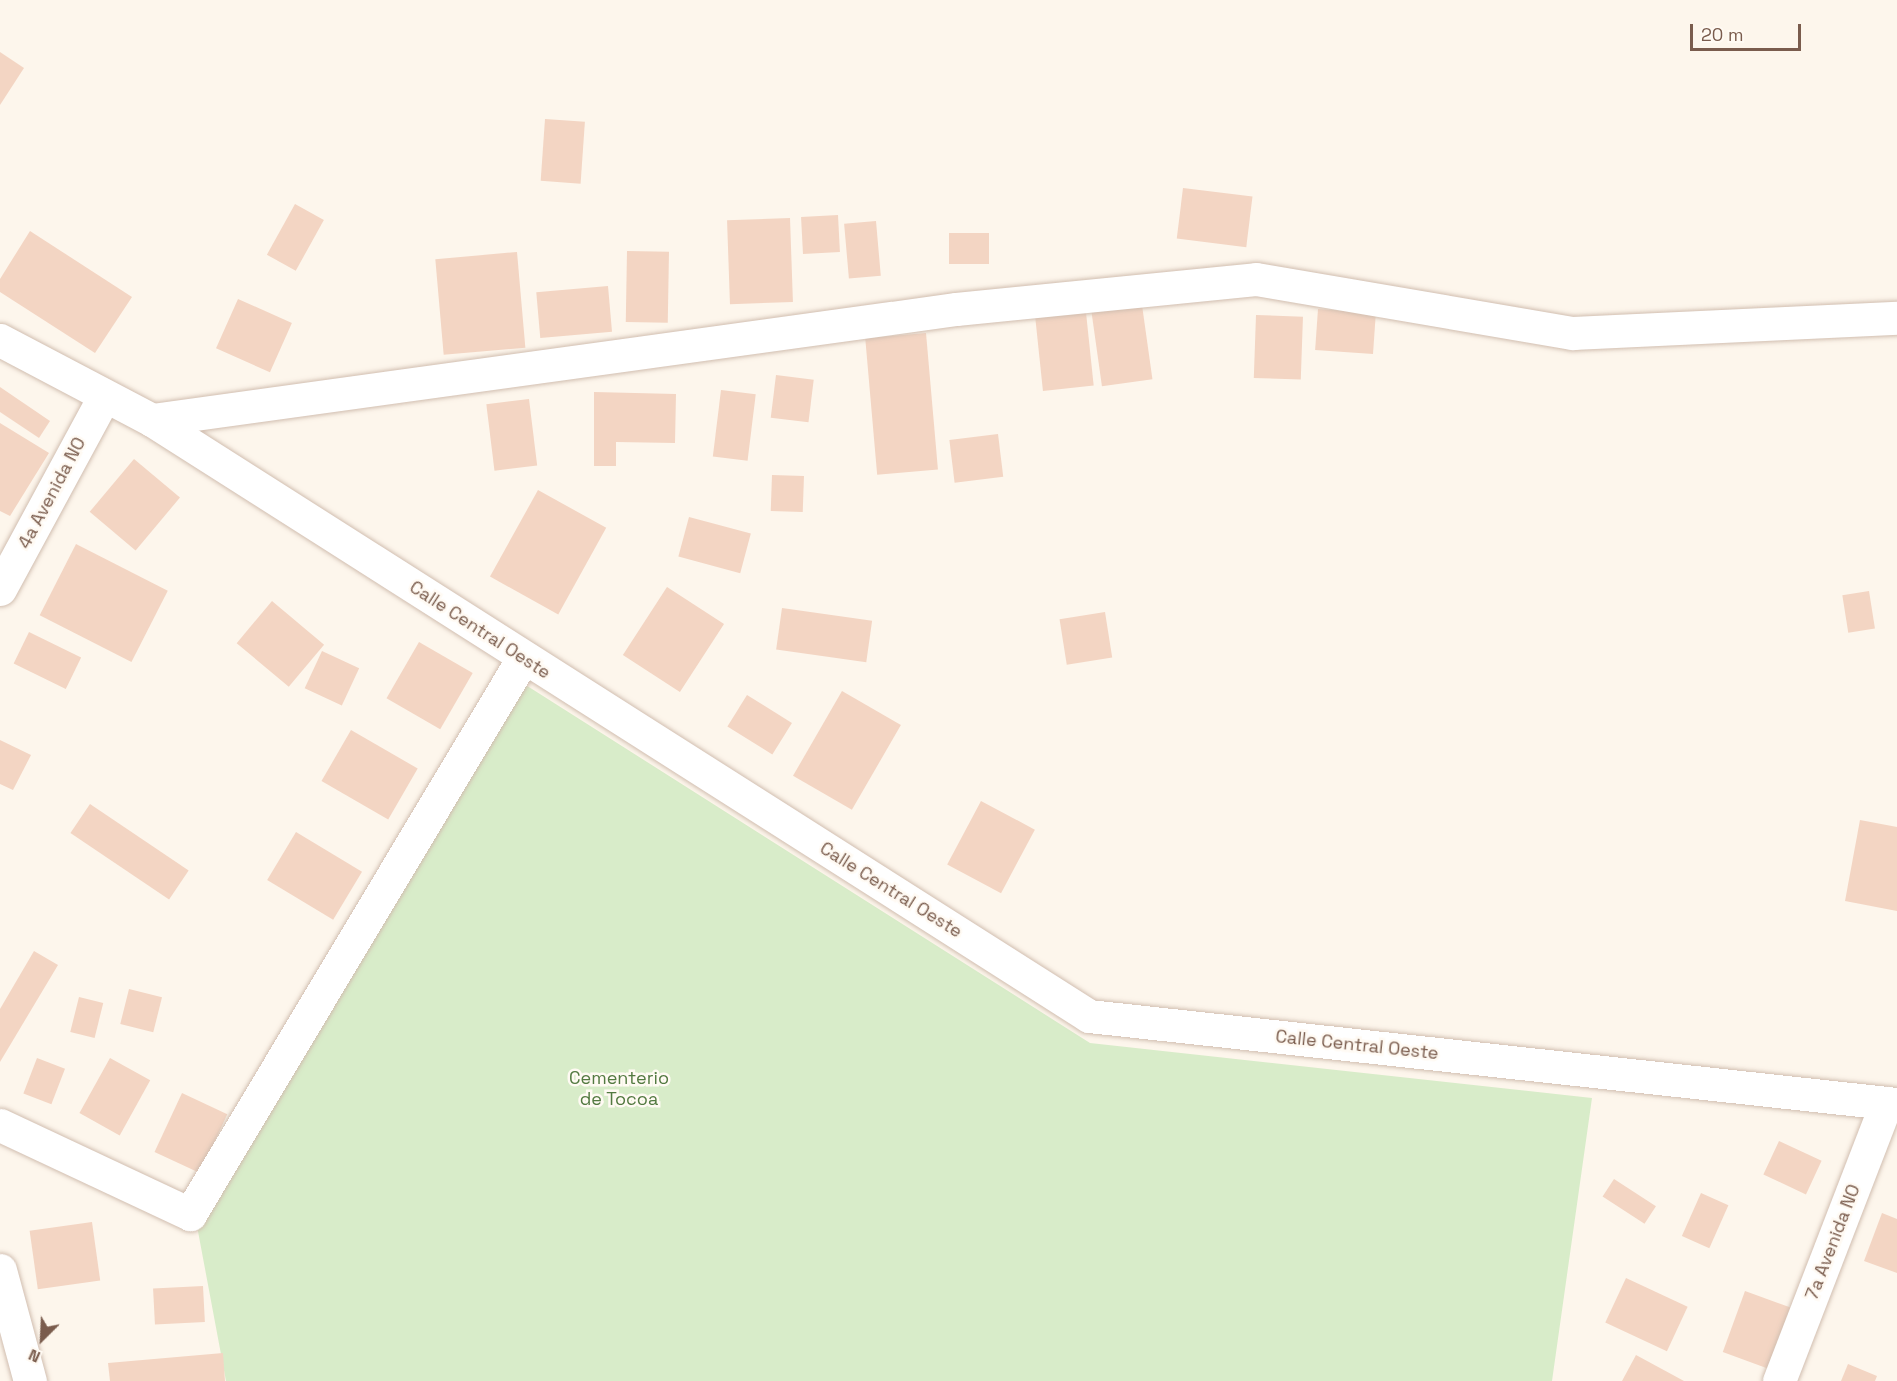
<!DOCTYPE html>
<html>
<head>
<meta charset="utf-8">
<style>
  body { margin:0 }
  #map { position:relative; width:1897px; height:1381px; overflow:hidden; background:#fdf6ec; font-family:"Space Grotesk",sans-serif }
  div>[style] { position:absolute }
  [style*='--x'] { left:calc(var(--x)*1px); top:calc(var(--y)*1px); width:calc(var(--w)*1px); rotate:calc(var(--a)*1deg) }
  .green>* { inset:0; background:#d8ecc9 }
  .building>* { inset:0; background:#f3d5c3; transform-origin:0 0 }
  .roads { filter:drop-shadow(0 0 2px #d1beb0) drop-shadow(0 0 2px #d1beb0) }
  .minor>* { height:33px; margin:-16.5px; padding:0 16.5px; transform-origin:16.5px; border-radius:16.5px; background:#fff }
  span { translate:-50% -50%; white-space:nowrap; text-align:center; line-height:1.15; -webkit-text-stroke:5px #fffaf3; paint-order:stroke }
  .street-label { font-size:18px; color:#7a5c4d }
  .park-label { font-size:18px; color:#537a41 }
  .north { position:absolute; left:12px; top:1309px; width:60px; height:60px; -webkit-text-stroke:4px #fffaf3; paint-order:stroke; rotate:204deg; font-size:16px; font-weight:700; line-height:24px; text-align:center; color:#7a5c4d }
  .north::after { content:''; display:block; margin:auto; width:21px; height:27px; background:#7a5c4d; clip-path:polygon(50% 0,100% 100%,50% 72%,0 100%) }
  .scale { position:absolute; left:1690px; top:24px; width:111px; height:27px; box-sizing:border-box; border:3px solid #7a5c4d; border-top:0; padding-left:8px; font-size:18px; line-height:21px; white-space:nowrap; color:#7a5c4d; -webkit-text-stroke:4px #fffaf3; paint-order:stroke }
</style>
</head>
<body>
<div id="map">
  <div class="green">
    <i style="clip-path:polygon(521px 682px,1090px 1043px,1592px 1098px,1552px 1381px,226px 1381px,197px 1226px)"></i>
  </div>
  <div class="building">
    <i style="clip-path:polygon(0 52px,24px 68px,0 105px)"></i>
    <i style="left:545px;top:119px;width:40px;height:62px;rotate:4deg"></i>
    <i style="left:1183px;top:188px;width:70px;height:51px;rotate:7deg"></i>
    <i style="left:295px;top:204px;width:33px;height:58px;rotate:29deg"></i>
    <i style="left:838px;top:215px;width:37px;height:37px;rotate:87deg"></i>
    <i style="left:790px;top:218px;width:84px;height:63px;rotate:88deg"></i>
    <i style="left:876px;top:221px;width:55px;height:32px;rotate:85deg"></i>
    <i style="clip-path:polygon(30px 231px,132px 297px,95px 353px,0 292px,0 279px)"></i>
    <i style="left:949px;top:233px;width:40px;height:31px"></i>
    <i style="left:627px;top:251px;width:42px;height:71px;rotate:1deg"></i>
    <i style="left:517px;top:252px;width:96px;height:82px;rotate:85deg"></i>
    <i style="left:608px;top:286px;width:46px;height:72px;rotate:85deg"></i>
    <i style="left:238px;top:299px;width:59px;height:54px;rotate:24deg"></i>
    <i style="left:1085px;top:303px;width:83px;height:51px;rotate:84deg"></i>
    <i style="left:1142px;top:305px;width:75px;height:51px;rotate:82deg"></i>
    <i style="left:1318px;top:309px;width:58px;height:41px;rotate:4deg"></i>
    <i style="left:1256px;top:315px;width:47px;height:63px;rotate:2deg"></i>
    <i style="left:926px;top:333px;width:137px;height:61px;rotate:85deg"></i>
    <i style="left:776px;top:375px;width:38px;height:43px;rotate:7deg"></i>
    <i style="clip-path:polygon(0 387px,50px 421px,39px 438px,0 412px)"></i>
    <i style="left:721px;top:390px;width:35px;height:67px;rotate:7deg"></i>
    <i style="clip-path:polygon(594px 392px,676px 394px,675px 443px,616px 442px,616px 466px,594px 466px)"></i>
    <i style="left:529px;top:399px;width:67px;height:43px;rotate:83deg"></i>
    <i style="clip-path:polygon(0 423px,49px 453px,10px 516px,0 511px)"></i>
    <i style="left:998px;top:434px;width:43px;height:49px;rotate:83deg"></i>
    <i style="left:134px;top:459px;width:60px;height:69px;rotate:40deg"></i>
    <i style="left:772px;top:475px;width:32px;height:36px;rotate:2deg"></i>
    <i style="left:538px;top:490px;width:78px;height:99px;rotate:29deg"></i>
    <i style="left:689px;top:517px;width:64px;height:41px;rotate:15deg"></i>
    <i style="left:76px;top:544px;width:103px;height:80px;rotate:27deg"></i>
    <i style="left:667px;top:587px;width:68px;height:81px;rotate:33deg"></i>
    <i style="left:1869px;top:591px;width:38px;height:27px;rotate:81deg"></i>
    <i style="left:272px;top:601px;width:68px;height:55px;rotate:40deg"></i>
    <i style="left:782px;top:608px;width:91px;height:42px;rotate:8deg"></i>
    <i style="left:1105px;top:612px;width:46px;height:46px;rotate:81deg"></i>
    <i style="left:29px;top:632px;width:58px;height:35px;rotate:26deg"></i>
    <i style="left:419px;top:642px;width:62px;height:65px;rotate:30deg"></i>
    <i style="left:322px;top:651px;width:41px;height:41px;rotate:25deg"></i>
    <i style="left:842px;top:691px;width:68px;height:98px;rotate:30deg"></i>
    <i style="left:747px;top:695px;width:53px;height:37px;rotate:32deg"></i>
    <i style="left:351px;top:730px;width:77px;height:59px;rotate:30deg"></i>
    <i style="clip-path:polygon(0 740px,31px 755px,13px 790px,0 784px)"></i>
    <i style="left:981px;top:801px;width:61px;height:72px;rotate:28deg"></i>
    <i style="left:90px;top:804px;width:119px;height:35px;rotate:34deg"></i>
    <i style="clip-path:polygon(1860px 820px,1897px 827px,1897px 911px,1845px 901px)"></i>
    <i style="left:296px;top:832px;width:77px;height:56px;rotate:31deg"></i>
    <i style="clip-path:polygon(34px 951px,58px 965px,0 1062px,0 1009px)"></i>
    <i style="left:129px;top:989px;width:34px;height:36px;rotate:14deg"></i>
    <i style="left:79px;top:997px;width:25px;height:36px;rotate:14deg"></i>
    <i style="left:37px;top:1058px;width:30px;height:38px;rotate:21deg"></i>
    <i style="left:110px;top:1058px;width:46px;height:63px;rotate:29deg"></i>
    <i style="left:182px;top:1093px;width:50px;height:65px;rotate:25deg"></i>
    <i style="left:1779px;top:1141px;width:47px;height:37px;rotate:25deg"></i>
    <i style="left:1614px;top:1179px;width:50px;height:21px;rotate:33deg"></i>
    <i style="left:1701px;top:1193px;width:30px;height:47px;rotate:24deg"></i>
    <i style="clip-path:polygon(1882px 1213px,1897px 1219px,1897px 1273px,1864px 1261px)"></i>
    <i style="left:92px;top:1222px;width:59px;height:63px;rotate:82deg"></i>
    <i style="left:1626px;top:1278px;width:68px;height:49px;rotate:25deg"></i>
    <i style="left:203px;top:1286px;width:36px;height:50px;rotate:87deg"></i>
    <i style="left:1745px;top:1291px;width:50px;height:65px;rotate:20deg"></i>
    <i style="clip-path:polygon(223px 1353px,225px 1381px,110px 1381px,108px 1363px)"></i>
    <i style="clip-path:polygon(1636px 1355px,1684px 1381px,1622px 1381px)"></i>
    <i style="clip-path:polygon(1848px 1364px,1877px 1376px,1875px 1381px,1841px 1381px)"></i>
  </div>
  <div class="roads">
    <div class="minor">
      <i style="--x:0;--y:340;--w:172;--a:27.8"></i>
      <i style="--x:152;--y:420;--w:1110;--a:32.46"></i>
      <i style="--x:1089;--y:1016;--w:813;--a:6.22"></i>
      <i style="--x:152;--y:420;--w:812;--a:-7.86"></i>
      <i style="--x:956;--y:309;--w:301;--a:-5.7"></i>
      <i style="--x:1256;--y:279;--w:322;--a:9.7"></i>
      <i style="--x:1573;--y:333;--w:324;--a:-2.7"></i>
      <i style="--x:0;--y:589;--w:218;--a:-61.6"></i>
      <i style="--x:0;--y:1125;--w:210;--a:25.1"></i>
      <i style="--x:190;--y:1214;--w:648;--a:-59.08"></i>
      <i style="--x:0;--y:1270;--w:115;--a:74.9"></i>
      <i style="--x:1779;--y:1381;--w:298;--a:-68.9"></i>
    </div>
  </div>
  <div class="street-label">
    <span style="left:52px;top:493px;rotate:-62deg">4a Avenida NO</span>
    <span style="left:480px;top:630px;rotate:33deg">Calle Central Oeste</span>
    <span style="left:891px;top:890px;rotate:32deg">Calle Central Oeste</span>
    <span style="left:1357px;top:1045px;rotate:6deg">Calle Central Oeste</span>
    <span style="left:1833px;top:1242px;rotate:-69deg">7a Avenida NO</span>
  </div>
  <div class="park-label">
    <span style="left:619px;top:1089px">Cementerio<br>de Tocoa</span>
  </div>
  <div class="north">N</div>
  <div class="scale">20 m</div>
</div>
</body>
</html>
